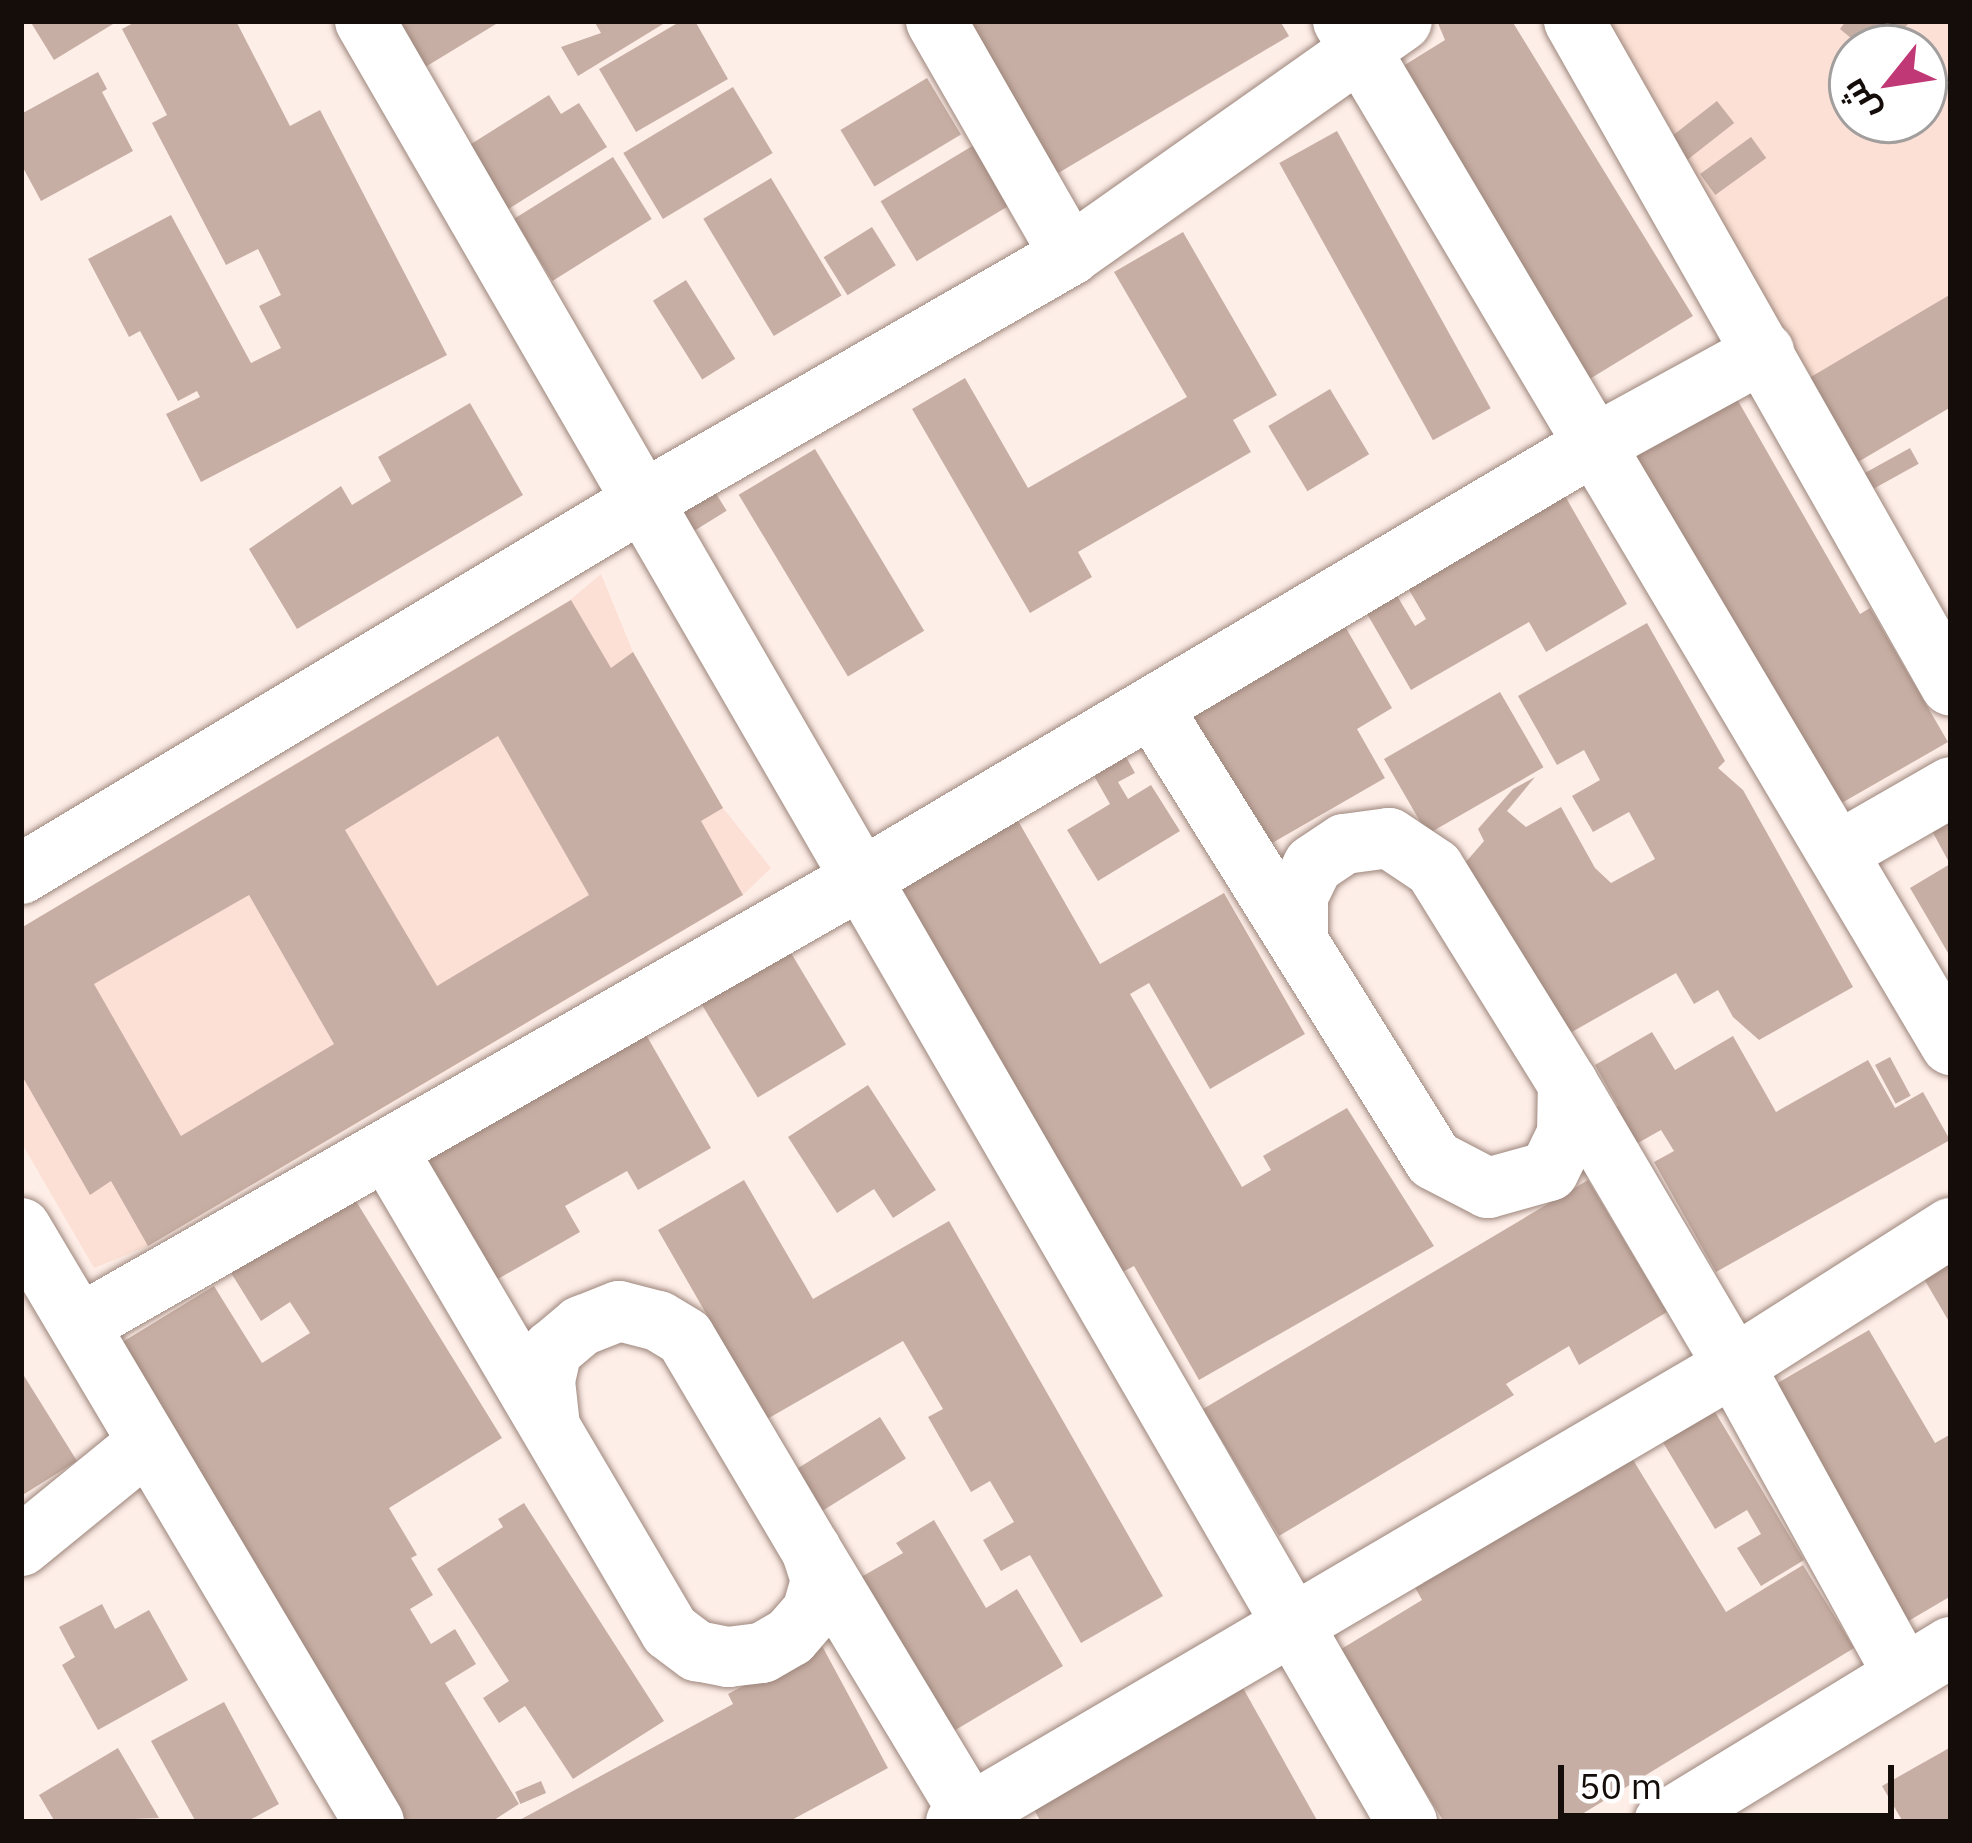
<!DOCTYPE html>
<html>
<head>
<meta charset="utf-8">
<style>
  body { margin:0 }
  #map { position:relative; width:1972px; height:1843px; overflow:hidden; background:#feeee8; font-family:"IBM Plex Sans",Cairo,sans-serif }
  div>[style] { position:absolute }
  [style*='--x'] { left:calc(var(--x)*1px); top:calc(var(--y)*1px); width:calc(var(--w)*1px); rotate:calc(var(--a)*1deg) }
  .built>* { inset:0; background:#fce0d5 }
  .building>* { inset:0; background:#c7aea4; transform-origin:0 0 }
  .roads { filter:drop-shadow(0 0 3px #9d867c) drop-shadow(0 0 3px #9d867c) }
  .minor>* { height:60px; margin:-30px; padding:0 30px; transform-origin:30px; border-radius:30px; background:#fff }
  span { translate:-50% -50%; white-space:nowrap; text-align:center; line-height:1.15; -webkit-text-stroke:9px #fff; paint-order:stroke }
  .frame { position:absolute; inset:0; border:24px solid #150d09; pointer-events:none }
  .north { position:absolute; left:1828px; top:24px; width:120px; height:120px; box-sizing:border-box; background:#fff; border:3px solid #a19e9d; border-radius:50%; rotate:240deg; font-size:33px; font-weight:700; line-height:48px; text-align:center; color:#150d09 }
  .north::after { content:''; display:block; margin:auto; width:42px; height:54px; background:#c03875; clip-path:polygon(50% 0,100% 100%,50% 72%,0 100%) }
  .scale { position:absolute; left:1558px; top:1765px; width:336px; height:54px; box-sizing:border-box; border:6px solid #150d09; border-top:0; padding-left:15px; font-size:36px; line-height:42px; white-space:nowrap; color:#150d09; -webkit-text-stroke:9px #fff; paint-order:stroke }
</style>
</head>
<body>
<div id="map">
  <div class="built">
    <i style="clip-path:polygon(evenodd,1591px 21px,1951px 21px,1951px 307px,1804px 392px,1591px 21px,1852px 48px,1924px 48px,1924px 120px,1852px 120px,1852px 48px)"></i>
    <i style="clip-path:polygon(601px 574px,633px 652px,723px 808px,771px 868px,743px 895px,149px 1246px,94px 1268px,21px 1142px,21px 928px,570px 600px)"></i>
  </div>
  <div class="building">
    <i style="clip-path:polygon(30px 21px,118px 21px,54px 60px)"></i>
    <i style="clip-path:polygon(137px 21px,236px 21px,290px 126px,320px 110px,447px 355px,201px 482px,166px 414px,200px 397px,197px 391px,178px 401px,140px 331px,129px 337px,88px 259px,171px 215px,251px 363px,281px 348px,259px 306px,281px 295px,258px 249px,226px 265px,152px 123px,167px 115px,122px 29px)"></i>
    <i style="clip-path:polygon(393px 21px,501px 21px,422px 69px)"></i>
    <i style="clip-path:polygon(594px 21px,668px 21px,578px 76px,561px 47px,601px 33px)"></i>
    <i style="clip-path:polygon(681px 21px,695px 21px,728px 79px,636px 132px,599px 69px)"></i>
    <i style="clip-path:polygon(964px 21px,1280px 21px,1289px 36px,1055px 175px)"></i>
    <i style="clip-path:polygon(1437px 21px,1512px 21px,1693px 316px,1588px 380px,1395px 71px,1445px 40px)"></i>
    <i style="clip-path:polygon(1846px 21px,1904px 21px,1908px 24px,1887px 48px,1863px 48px,1840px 29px)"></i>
    <i style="clip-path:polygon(98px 72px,107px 89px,102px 92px,133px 151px,41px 201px,21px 164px,21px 114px)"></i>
    <i style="left:927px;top:78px;width:66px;height:101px;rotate:59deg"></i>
    <i style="left:733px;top:87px;width:77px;height:128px;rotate:59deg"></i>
    <i style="clip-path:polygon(549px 95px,561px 114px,579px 103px,607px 147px,507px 210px,468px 146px)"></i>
    <i style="left:1717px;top:101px;width:28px;height:59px;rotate:52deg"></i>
    <i style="left:1337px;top:131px;width:317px;height:66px;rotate:61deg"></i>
    <i style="left:1751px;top:137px;width:26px;height:63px;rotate:54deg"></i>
    <i style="left:974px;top:145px;width:70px;height:109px;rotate:59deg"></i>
    <i style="left:613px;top:157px;width:73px;height:117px;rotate:58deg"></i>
    <i style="left:771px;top:178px;width:137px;height:79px;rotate:59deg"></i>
    <i style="left:872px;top:227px;width:45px;height:57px;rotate:58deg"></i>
    <i style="clip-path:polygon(1183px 232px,1277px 395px,1233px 420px,1251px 452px,1078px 552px,1092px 577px,1030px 613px,912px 409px,965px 378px,1028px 488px,1187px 397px,1114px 272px)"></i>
    <i style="left:686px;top:280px;width:93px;height:39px;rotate:58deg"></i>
    <i style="clip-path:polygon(1951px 294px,1951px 407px,1848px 468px,1799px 384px)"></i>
    <i style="clip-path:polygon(1729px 385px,1860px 614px,1870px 608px,1948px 742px,1833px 808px,1623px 446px)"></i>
    <i style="left:1330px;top:389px;width:76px;height:72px;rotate:59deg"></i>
    <i style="clip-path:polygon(470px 403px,523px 495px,297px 629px,249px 549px,341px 486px,352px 505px,391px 481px,378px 457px)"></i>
    <i style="left:1910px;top:448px;width:18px;height:65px;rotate:61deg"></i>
    <i style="left:815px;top:449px;width:212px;height:89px;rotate:59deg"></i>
    <i style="clip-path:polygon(1557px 482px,1627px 604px,1546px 652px,1529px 622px,1411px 690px,1366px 612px,1396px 594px,1415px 626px,1426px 619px,1405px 583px)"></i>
    <i style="left:715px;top:492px;width:22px;height:40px;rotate:58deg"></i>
    <i style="clip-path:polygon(evenodd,571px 600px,611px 668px,633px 652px,723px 808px,701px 821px,743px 895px,148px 1246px,111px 1181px,90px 1195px,21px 1074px,21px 928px,571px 600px,498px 736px,589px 895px,437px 986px,345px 830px,498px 736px,571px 600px,249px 895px,334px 1044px,181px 1136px,94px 984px,249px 895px)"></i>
    <i style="clip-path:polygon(1342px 621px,1392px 708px,1357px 729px,1385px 778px,1267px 846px,1189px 710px)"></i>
    <i style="clip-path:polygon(1647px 623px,1725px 761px,1718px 768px,1743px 790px,1853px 987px,1759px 1040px,1733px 1017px,1718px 990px,1694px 1004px,1676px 973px,1563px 1037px,1465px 863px,1484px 841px,1478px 829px,1513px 789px,1535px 777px,1507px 811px,1526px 827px,1561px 807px,1595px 868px,1611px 883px,1655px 859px,1629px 812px,1593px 832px,1572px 796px,1600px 780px,1584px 750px,1557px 765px,1518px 696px)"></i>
    <i style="left:1500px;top:692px;width:87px;height:134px;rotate:60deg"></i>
    <i style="clip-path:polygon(1126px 757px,1135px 773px,1118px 782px,1128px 799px,1151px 785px,1180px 831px,1098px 881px,1067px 830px,1110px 804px,1094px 776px)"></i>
    <i style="clip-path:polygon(1017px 819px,1100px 964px,1224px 893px,1305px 1034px,1210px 1089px,1149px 983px,1130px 994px,1242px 1187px,1271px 1170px,1263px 1156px,1347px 1108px,1434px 1246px,1199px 1380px,1134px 1266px,1117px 1275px,895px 889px)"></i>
    <i style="clip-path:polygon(1951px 820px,1951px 958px,1910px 888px,1950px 864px,1932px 831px)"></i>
    <i style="left:776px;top:928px;width:136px;height:103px;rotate:59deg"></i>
    <i style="clip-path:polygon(637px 1019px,711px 1148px,638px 1190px,627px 1171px,565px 1206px,580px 1232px,477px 1291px,400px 1156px)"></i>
    <i style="clip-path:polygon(1652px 1032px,1675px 1070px,1733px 1036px,1776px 1112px,1868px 1060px,1895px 1108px,1923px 1092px,1950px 1140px,1716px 1272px,1654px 1162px,1674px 1151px,1661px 1130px,1629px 1148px,1609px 1111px,1618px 1106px,1595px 1065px)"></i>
    <i style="left:1890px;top:1057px;width:44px;height:17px;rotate:62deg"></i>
    <i style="clip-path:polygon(868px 1085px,936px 1190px,893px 1218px,874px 1189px,837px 1213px,788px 1137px)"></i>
    <i style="clip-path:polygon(744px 1180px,813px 1299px,949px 1221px,1163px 1596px,1081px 1643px,1030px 1555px,1001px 1571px,983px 1540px,1014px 1522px,990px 1481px,971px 1492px,928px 1417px,943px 1409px,903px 1341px,750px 1429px,727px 1350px,658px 1230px)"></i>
    <i style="clip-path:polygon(1588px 1180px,1667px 1312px,1579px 1365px,1569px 1346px,1506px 1384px,1514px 1395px,1279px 1536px,1203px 1409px)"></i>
    <i style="clip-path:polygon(351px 1193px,502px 1438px,389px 1508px,417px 1555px,411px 1558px,433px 1595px,410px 1609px,431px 1644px,455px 1629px,476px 1664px,445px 1683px,519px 1804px,491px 1822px,405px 1822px,116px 1346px,214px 1286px,262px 1363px,310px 1333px,290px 1302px,261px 1321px,228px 1268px)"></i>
    <i style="clip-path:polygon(1951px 1263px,1951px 1325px,1924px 1279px)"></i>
    <i style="clip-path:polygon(1869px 1330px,1935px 1443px,1951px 1434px,1951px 1596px,1900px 1626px,1764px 1391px)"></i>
    <i style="clip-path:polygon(21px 1371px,77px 1461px,21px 1496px)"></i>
    <i style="clip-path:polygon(1712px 1407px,1804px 1560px,1761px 1586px,1737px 1548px,1761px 1534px,1747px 1510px,1715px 1529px,1661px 1439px)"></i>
    <i style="left:880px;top:1417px;width:49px;height:103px;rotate:58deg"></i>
    <i style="clip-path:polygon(1627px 1450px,1726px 1612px,1803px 1565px,1854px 1648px,1569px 1822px,1444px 1822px,1338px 1651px,1422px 1600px,1412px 1582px)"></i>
    <i style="clip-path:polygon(524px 1503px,664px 1721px,573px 1779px,525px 1706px,499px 1723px,483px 1698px,509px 1681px,437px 1569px,503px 1527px,498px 1519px)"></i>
    <i style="clip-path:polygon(934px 1520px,986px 1608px,1017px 1589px,1063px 1666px,947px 1735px,856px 1580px,903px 1553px,896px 1543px)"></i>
    <i style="clip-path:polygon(102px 1604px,115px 1629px,149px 1610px,188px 1680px,98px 1730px,62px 1665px,75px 1657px,59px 1627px)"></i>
    <i style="clip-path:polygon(821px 1644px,888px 1768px,788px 1822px,516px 1822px,733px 1704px,728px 1694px)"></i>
    <i style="clip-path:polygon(1243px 1688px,1318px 1822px,1041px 1822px,1032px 1806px)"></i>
    <i style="clip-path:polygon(224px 1702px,279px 1804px,246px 1822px,196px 1822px,151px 1741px)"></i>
    <i style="clip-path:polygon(1951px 1747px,1951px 1822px,1903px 1822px,1882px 1786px)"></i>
    <i style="clip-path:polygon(118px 1748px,159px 1818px,55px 1822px,39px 1795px)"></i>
    <i style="left:541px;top:1781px;width:13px;height:28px;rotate:67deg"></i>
  </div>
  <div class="roads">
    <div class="minor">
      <i style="--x:365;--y:21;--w:2081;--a:59.95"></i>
      <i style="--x:936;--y:21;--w:270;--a:60.2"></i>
      <i style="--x:1343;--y:21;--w:1191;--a:59.3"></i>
      <i style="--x:1574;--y:21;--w:764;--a:60.45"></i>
      <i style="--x:1153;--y:709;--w:531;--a:58.07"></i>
      <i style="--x:1434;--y:1160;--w:61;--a:27.4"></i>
      <i style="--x:1488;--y:1188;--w:63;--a:-15.6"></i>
      <i style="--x:1549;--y:1171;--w:41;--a:-64.1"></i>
      <i style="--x:1567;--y:1134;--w:50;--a:-88.9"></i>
      <i style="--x:1568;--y:1084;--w:254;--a:-121.8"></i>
      <i style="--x:1434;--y:868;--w:54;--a:-146.3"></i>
      <i style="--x:1389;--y:838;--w:45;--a:172.4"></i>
      <i style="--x:1344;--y:844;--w:37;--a:146"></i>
      <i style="--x:1313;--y:865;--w:34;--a:116"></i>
      <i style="--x:1298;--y:896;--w:44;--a:90"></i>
      <i style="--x:1838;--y:852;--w:130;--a:-29.9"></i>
      <i style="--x:21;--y:874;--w:725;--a:-30.95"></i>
      <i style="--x:643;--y:501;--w:493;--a:-29.9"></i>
      <i style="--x:1070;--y:255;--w:406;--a:-35.2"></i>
      <i style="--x:1568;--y:1084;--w:327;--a:59.5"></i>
      <i style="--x:1734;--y:1366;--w:351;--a:61.2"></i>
      <i style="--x:387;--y:1150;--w:558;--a:59.53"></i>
      <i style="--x:670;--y:1631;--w:34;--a:37"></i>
      <i style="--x:697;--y:1651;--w:32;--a:11"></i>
      <i style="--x:728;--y:1657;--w:34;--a:-7"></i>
      <i style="--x:762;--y:1653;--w:32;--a:-30"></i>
      <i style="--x:790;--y:1637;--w:33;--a:-49"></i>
      <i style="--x:812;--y:1612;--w:33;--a:-74"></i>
      <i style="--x:821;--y:1580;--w:32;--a:-108"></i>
      <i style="--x:811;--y:1550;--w:247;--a:-120.6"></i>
      <i style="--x:685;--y:1337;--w:31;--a:-149"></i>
      <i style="--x:658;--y:1321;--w:40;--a:-165.6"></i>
      <i style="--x:619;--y:1311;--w:41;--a:158.5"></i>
      <i style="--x:581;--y:1326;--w:38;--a:140"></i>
      <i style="--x:552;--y:1350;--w:32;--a:103"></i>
      <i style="--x:545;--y:1381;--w:45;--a:83.7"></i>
      <i style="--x:21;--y:1228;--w:691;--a:59.28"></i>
      <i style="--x:79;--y:1325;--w:900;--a:-29.7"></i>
      <i style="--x:861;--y:879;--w:852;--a:-30.63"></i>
      <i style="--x:1594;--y:445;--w:194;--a:-28.7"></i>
      <i style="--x:21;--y:1546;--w:161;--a:-39.2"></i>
      <i style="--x:811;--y:1550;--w:318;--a:58.9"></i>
      <i style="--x:956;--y:1822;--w:902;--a:-30.38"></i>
      <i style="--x:1734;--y:1366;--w:257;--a:-32.5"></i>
      <i style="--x:1664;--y:1822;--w:336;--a:-31.4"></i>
    </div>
  </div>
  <div class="frame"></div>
  <div class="north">ش</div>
  <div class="scale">50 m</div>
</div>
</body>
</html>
